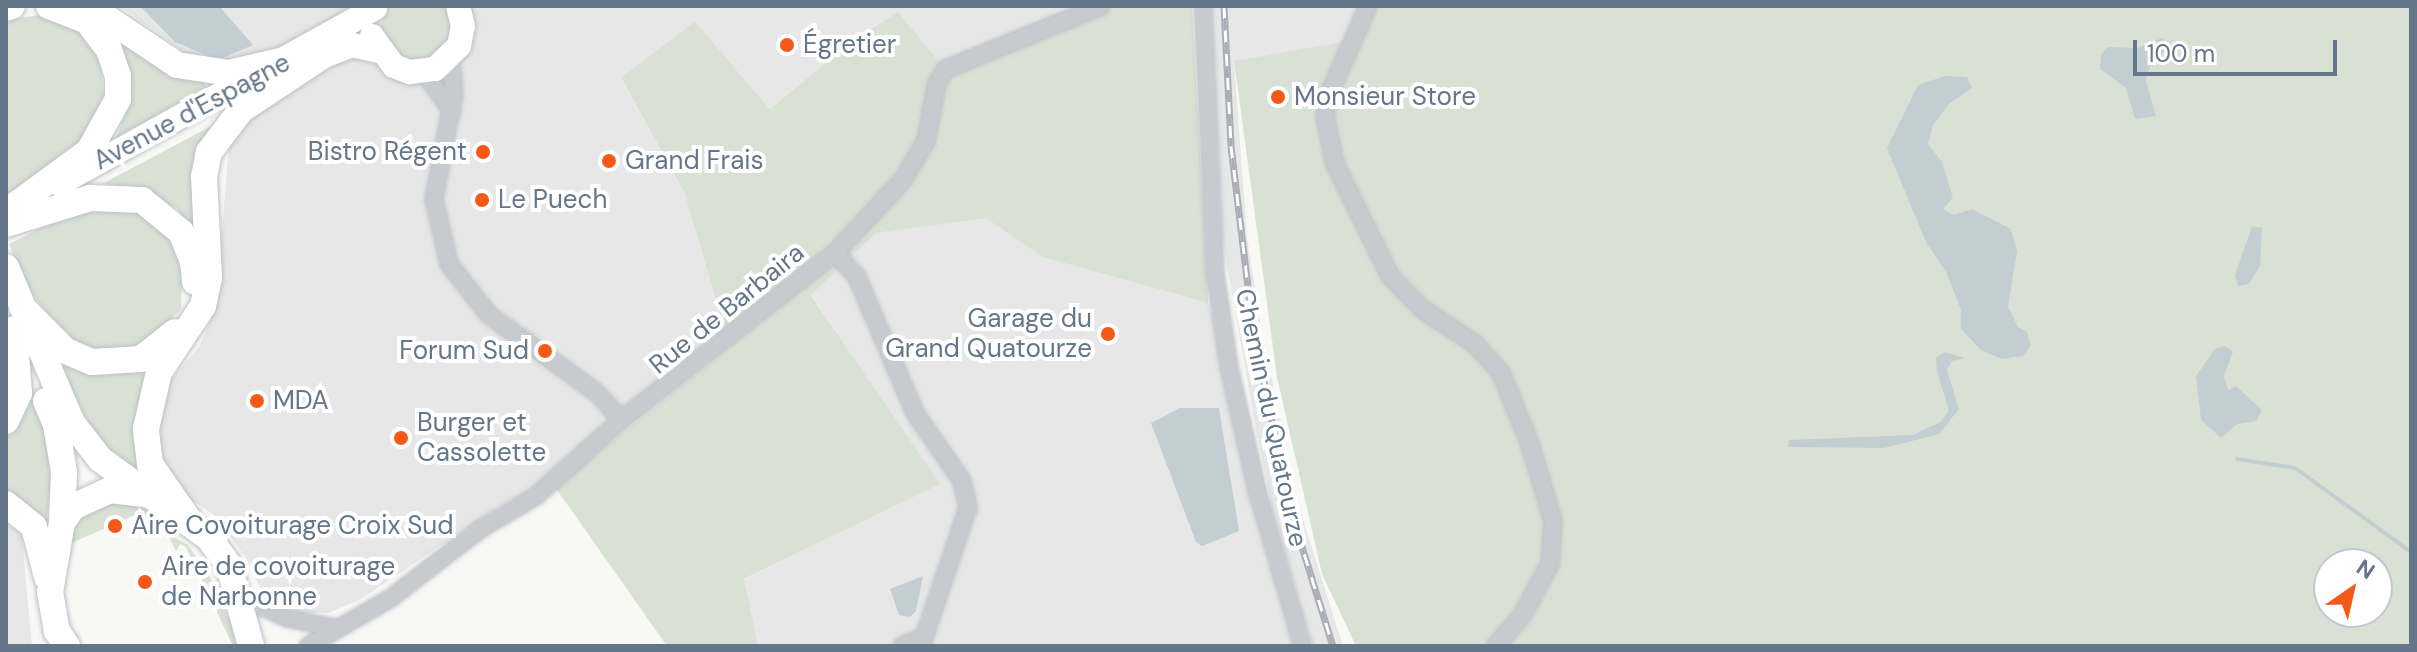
<!DOCTYPE html>
<html>
<head>
<meta charset="utf-8">
<style>
  body { margin:0 }
  #map { position:relative; width:2417px; height:652px; overflow:hidden; background:#f8f8f5; font-family:"DM Sans",sans-serif }
  div>[style] { position:absolute }
  [style*='--x'] { left:calc(var(--x)*1px); top:calc(var(--y)*1px); width:calc(var(--w)*1px); rotate:calc(var(--a)*1deg) }
  .built>* { inset:0; background:#e6e7e6 }
  .green>* { inset:0; background:#d9e1d5 }
  .water>* { inset:0; background:#c3ced3 }
  .stream>* { height:4px; margin:-2px; padding:0 2px; transform-origin:2px; border-radius:2px; background:#c3ced3 }
  .roads { filter:drop-shadow(0 0 2px #bbc0c5) drop-shadow(0 0 2px #bbc0c5) }
  .street>* { height:16px; margin:-8px; padding:0 8px; transform-origin:8px; border-radius:8px; background:#c7cbcf }
  .secondary>* { height:24px; margin:-12px; padding:0 12px; transform-origin:12px; border-radius:12px; background:#fff }
  .primary>* { height:26px; margin:-13px; padding:0 13px; transform-origin:13px; border-radius:13px; background:#fff }
  .rail>* { height:7px; margin-top:-3.5px; transform-origin:0; background:repeating-linear-gradient(90deg,#fff 0 12px,#a9aeb5 0 24px); box-sizing:border-box; border-block:2px solid #a9aeb5 }
  .dots>* { width:22px; height:22px; translate:-50% -50%; box-sizing:border-box; border:4px solid #fff; border-radius:50% }
  span { translate:-50% -50%; white-space:nowrap; text-align:center; line-height:1.15; -webkit-text-stroke:8px #fff; paint-order:stroke }
  .poi-label { font-size:26px; color:#647689 }
  .left { translate:0 -50%; text-align:left }
  .right { translate:-100% -50%; text-align:right }
  .street-label { font-size:26px; color:#647689 }
  .frame { position:absolute; inset:0; border:8px solid #647689; pointer-events:none }
  .north { position:absolute; left:2313px; top:548px; width:80px; height:80px; box-sizing:border-box; background:#fff; border:2px solid #c1c8d0; border-radius:50%; rotate:34deg; font-size:22px; font-weight:700; line-height:32px; text-align:center; color:#647689 }
  .north::after { content:''; display:block; margin:auto; width:28px; height:36px; background:#f65817; clip-path:polygon(50% 0,100% 100%,50% 72%,0 100%) }
  .scale { position:absolute; left:2133px; top:40px; width:204px; height:36px; box-sizing:border-box; border:4px solid #647689; border-top:0; padding-left:10px; font-size:24px; line-height:28px; white-space:nowrap; color:#647689; -webkit-text-stroke:6px #fff; paint-order:stroke }
</style>
</head>
<body>
<div id="map">
  <div class="built">
    <i style="clip-path:polygon(120px 6px,1076px 6px,939px 62px,898px 13px,847px 45px,770px 109px,695px 21px,621px 79px,684px 192px,730px 347px,555px 487px,511px 499px,359px 600px,329px 613px,300px 613px,263px 594px,245px 556px,214px 515px,183px 494px,162px 463px,159px 394px,199px 347px,216px 308px,229px 144px,255px 103px)"></i>
    <i style="clip-path:polygon(1211px 6px,1376px 6px,1362px 39px,1234px 62px,1247px 237px,1261px 328px,1299px 507px,1343px 646px,1313px 646px,1273px 512px,1255px 424px,1223px 241px)"></i>
    <i style="clip-path:polygon(986px 217px,1044px 257px,1208px 303px,1310px 646px,758px 646px,743px 580px,939px 484px,811px 294px,876px 233px)"></i>
    <i style="clip-path:polygon(6px 526px,21px 529px,32px 646px,6px 646px)"></i>
  </div>
  <div class="green">
    <i style="clip-path:polygon(385px 6px,450px 6px,454px 39px,432px 62px,398px 59px,380px 36px)"></i>
    <i style="clip-path:polygon(1076px 6px,1192px 6px,1208px 303px,1043px 257px,986px 218px,876px 233px,811px 295px,940px 484px,744px 579px,758px 646px,667px 646px,555px 487px,730px 347px,684px 192px,621px 78px,695px 21px,770px 109px,847px 45px,898px 12px,939px 62px)"></i>
    <i style="clip-path:polygon(evenodd,1376px 6px,2411px 6px,2411px 646px,1356px 646px,1322px 574px,1277px 377px,1234px 61px,1361px 39px,1376px 6px,2329px 564px,2377px 564px,2377px 612px,2329px 612px,2329px 564px)"></i>
    <i style="clip-path:polygon(42px 15px,77px 27px,100px 57px,104px 102px,98px 119px,63px 160px,6px 195px,6px 19px)"></i>
    <i style="clip-path:polygon(114px 34px,202px 80px,209px 92px,116px 139px,130px 99px)"></i>
    <i style="clip-path:polygon(215px 124px,200px 247px,178px 209px,130px 186px,102px 184px)"></i>
    <i style="clip-path:polygon(128px 205px,176px 245px,182px 269px,181px 310px,140px 345px,101px 353px,67px 338px,28px 289px,9px 244px,73px 212px)"></i>
    <i style="clip-path:polygon(55px 355px,99px 375px,128px 373px,152px 362px,141px 477px,101px 449px)"></i>
    <i style="clip-path:polygon(30px 388px,43px 418px,51px 473px,46px 533px,6px 497px,6px 438px,18px 422px)"></i>
    <i style="clip-path:polygon(111px 501px,142px 504px,179px 525px,137px 514px,67px 545px,84px 513px)"></i>
    <i style="clip-path:polygon(167px 533px,188px 545px,209px 575px,241px 646px,233px 646px,186px 547px,180px 544px,176px 551px)"></i>
  </div>
  <div class="water">
    <i style="clip-path:polygon(140px 6px,219px 6px,253px 45px,218px 60px,175px 42px)"></i>
    <i style="clip-path:polygon(2162px 38px,2170px 46px,2151px 63px,2146px 81px,2156px 116px,2135px 119px,2126px 88px,2100px 69px,2101px 55px,2107px 47px,2138px 48px)"></i>
    <i style="clip-path:polygon(1945px 76px,1967px 77px,1972px 88px,1949px 104px,1933px 125px,1928px 144px,1942px 162px,1953px 198px,1943px 209px,1954px 215px,1972px 209px,2011px 229px,2017px 251px,2008px 307px,2018px 327px,2027px 332px,2031px 345px,2023px 356px,2002px 359px,1981px 350px,1961px 329px,1961px 310px,1946px 272px,1926px 242px,1887px 148px,1918px 85px)"></i>
    <i style="clip-path:polygon(2252px 226px,2262px 228px,2260px 266px,2249px 284px,2238px 286px,2235px 275px)"></i>
    <i style="clip-path:polygon(2225px 346px,2233px 352px,2224px 376px,2228px 390px,2236px 386px,2262px 410px,2256px 421px,2237px 424px,2221px 438px,2201px 420px,2196px 376px,2215px 349px)"></i>
    <i style="clip-path:polygon(1944px 352px,1965px 358px,1952px 361px,1947px 370px,1959px 409px,1939px 434px,1884px 448px,1788px 447px,1789px 440px,1913px 435px,1940px 422px,1949px 411px,1937px 371px,1936px 358px)"></i>
    <i style="clip-path:polygon(1180px 408px,1219px 408px,1239px 531px,1202px 546px,1196px 542px,1151px 423px)"></i>
    <i style="clip-path:polygon(923px 576px,916px 611px,910px 617px,899px 615px,890px 589px)"></i>
  </div>
  <div class="stream">
    <i style="--x:2237;--y:459;--w:59;--a:8.8"></i>
    <i style="--x:2295;--y:468;--w:143;--a:35.9"></i>
  </div>
  <div class="roads">
    <div class="street">
      <i style="--x:1203;--y:6;--w:268;--a:87.4"></i>
      <i style="--x:1215;--y:274;--w:94;--a:81.4"></i>
      <i style="--x:1229;--y:367;--w:126;--a:77.2"></i>
      <i style="--x:1257;--y:490;--w:163;--a:73.6"></i>
      <i style="--x:1368;--y:6;--w:94;--a:113.8"></i>
      <i style="--x:1330;--y:92;--w:25;--a:101"></i>
      <i style="--x:1325;--y:117;--w:48;--a:78"></i>
      <i style="--x:1335;--y:164;--w:125;--a:63.8"></i>
      <i style="--x:1390;--y:276;--w:46;--a:45.9"></i>
      <i style="--x:1422;--y:309;--w:64;--a:33.4"></i>
      <i style="--x:1475;--y:344;--w:39;--a:48"></i>
      <i style="--x:1501;--y:373;--w:77;--a:67.8"></i>
      <i style="--x:1530;--y:444;--w:80;--a:73.4"></i>
      <i style="--x:1553;--y:521;--w:43;--a:94"></i>
      <i style="--x:1550;--y:564;--w:57;--a:118.4"></i>
      <i style="--x:1523;--y:614;--w:42;--a:130.2"></i>
      <i style="--x:451;--y:59;--w:34;--a:85"></i>
      <i style="--x:454;--y:93;--w:108;--a:100.7"></i>
      <i style="--x:434;--y:199;--w:67;--a:77"></i>
      <i style="--x:449;--y:264;--w:65;--a:51.9"></i>
      <i style="--x:489;--y:315;--w:133;--a:35.8"></i>
      <i style="--x:597;--y:393;--w:36;--a:48"></i>
      <i style="--x:424;--y:72;--w:48;--a:54.3"></i>
      <i style="--x:835;--y:253;--w:33;--a:47"></i>
      <i style="--x:857;--y:277;--w:148;--a:66.9"></i>
      <i style="--x:915;--y:413;--w:83;--a:55.3"></i>
      <i style="--x:962;--y:481;--w:28;--a:77"></i>
      <i style="--x:968;--y:508;--w:146;--a:108.8"></i>
      <i style="--x:241;--y:597;--w:51;--a:24.5"></i>
      <i style="--x:287;--y:618;--w:49;--a:11.8"></i>
      <i style="--x:308;--y:646;--w:96;--a:-30"></i>
      <i style="--x:391;--y:598;--w:111;--a:-37.7"></i>
      <i style="--x:479;--y:530;--w:66;--a:-30.8"></i>
      <i style="--x:536;--y:496;--w:114;--a:-41.8"></i>
      <i style="--x:621;--y:420;--w:271;--a:-38"></i>
      <i style="--x:835;--y:253;--w:98;--a:-47.1"></i>
      <i style="--x:902;--y:181;--w:47;--a:-59"></i>
      <i style="--x:926;--y:141;--w:59;--a:-79.3"></i>
      <i style="--x:937;--y:83;--w:17;--a:-57"></i>
      <i style="--x:946;--y:69;--w:167;--a:-22.1"></i>
      <i style="--x:902;--y:646;--w:22;--a:-22"></i>
    </div>
    <div class="secondary">
      <i style="--x:372;--y:36;--w:37;--a:54"></i>
      <i style="--x:394;--y:66;--w:17;--a:21"></i>
      <i style="--x:410;--y:72;--w:25;--a:-7"></i>
      <i style="--x:435;--y:69;--w:33;--a:-44"></i>
      <i style="--x:459;--y:46;--w:20;--a:-79"></i>
      <i style="--x:463;--y:26;--w:21;--a:-104"></i>
      <i style="--x:316;--y:59;--w:39;--a:-21"></i>
      <i style="--x:352;--y:45;--w:27;--a:13"></i>
      <i style="--x:59;--y:184;--w:362;--a:-29.1"></i>
    </div>
    <div class="primary">
      <i style="--x:89;--y:6;--w:106;--a:33.8"></i>
      <i style="--x:177;--y:65;--w:53;--a:8.7"></i>
      <i style="--x:229;--y:73;--w:66;--a:-13.2"></i>
      <i style="--x:6;--y:8;--w:6;--a:-18"></i>
      <i style="--x:6;--y:212;--w:103;--a:-36.3"></i>
      <i style="--x:89;--y:151;--w:60;--a:-60.9"></i>
      <i style="--x:118;--y:99;--w:23;--a:-90"></i>
      <i style="--x:118;--y:76;--w:28;--a:-109"></i>
      <i style="--x:109;--y:50;--w:36;--a:-127"></i>
      <i style="--x:87;--y:21;--w:41;--a:-158.5"></i>
      <i style="--x:6;--y:224;--w:88;--a:-17.2"></i>
      <i style="--x:90;--y:198;--w:52;--a:2.2"></i>
      <i style="--x:142;--y:200;--w:50;--a:39.4"></i>
      <i style="--x:181;--y:232;--w:32;--a:68"></i>
      <i style="--x:193;--y:262;--w:20;--a:84"></i>
      <i style="--x:6;--y:267;--w:169;--a:67.1"></i>
      <i style="--x:72;--y:423;--w:46;--a:52.1"></i>
      <i style="--x:100;--y:459;--w:135;--a:35.9"></i>
      <i style="--x:209;--y:538;--w:34;--a:54"></i>
      <i style="--x:229;--y:566;--w:83;--a:74.6"></i>
      <i style="--x:22;--y:307;--w:62;--a:45"></i>
      <i style="--x:66;--y:351;--w:28;--a:23"></i>
      <i style="--x:92;--y:362;--w:49;--a:-3.5"></i>
      <i style="--x:141;--y:359;--w:43;--a:-38.5"></i>
      <i style="--x:46;--y:401;--w:26;--a:67"></i>
      <i style="--x:56;--y:425;--w:48;--a:80.3"></i>
      <i style="--x:64;--y:472;--w:50;--a:92.3"></i>
      <i style="--x:62;--y:522;--w:71;--a:99.7"></i>
      <i style="--x:50;--y:592;--w:40;--a:80"></i>
      <i style="--x:57;--y:631;--w:18;--a:56"></i>
      <i style="--x:6;--y:421;--w:31;--a:-65"></i>
      <i style="--x:19;--y:393;--w:64;--a:-94.5"></i>
      <i style="--x:6;--y:504;--w:36;--a:39"></i>
      <i style="--x:34;--y:527;--w:52;--a:75.4"></i>
      <i style="--x:62;--y:522;--w:19;--a:-54"></i>
      <i style="--x:73;--y:507;--w:41;--a:-24.7"></i>
      <i style="--x:110;--y:490;--w:34;--a:7"></i>
      <i style="--x:191;--y:523;--w:72;--a:-124.8"></i>
      <i style="--x:150;--y:464;--w:35;--a:-97"></i>
      <i style="--x:146;--y:429;--w:58;--a:-77.2"></i>
      <i style="--x:159;--y:372;--w:79;--a:-56.3"></i>
      <i style="--x:203;--y:306;--w:29;--a:-78"></i>
      <i style="--x:209;--y:278;--w:101;--a:-92.8"></i>
      <i style="--x:204;--y:177;--w:25;--a:-79"></i>
      <i style="--x:209;--y:152;--w:53;--a:-52.7"></i>
      <i style="--x:241;--y:110;--w:103;--a:-33.5"></i>
    </div>
  </div>
  <div class="rail">
    <i style="--x:1224;--y:6;--w:140;--a:87.1"></i>
    <i style="--x:1231;--y:146;--w:183;--a:83.1"></i>
    <i style="--x:1253;--y:328;--w:184;--a:78.4"></i>
    <i style="--x:1290;--y:508;--w:145;--a:72.7"></i>
  </div>
  <div class="dots">
    <i style="left:787px;top:45px;background:#f65817"></i>
    <i style="left:1278px;top:97px;background:#f65817"></i>
    <i style="left:483px;top:152px;background:#f65817"></i>
    <i style="left:609px;top:161px;background:#f65817"></i>
    <i style="left:482px;top:200px;background:#f65817"></i>
    <i style="left:1108px;top:334px;background:#f65817"></i>
    <i style="left:545px;top:351px;background:#f65817"></i>
    <i style="left:257px;top:401px;background:#f65817"></i>
    <i style="left:401px;top:438px;background:#f65817"></i>
    <i style="left:115px;top:526px;background:#f65817"></i>
    <i style="left:145px;top:582px;background:#f65817"></i>
  </div>
  <div class="poi-label">
    <span class="left" style="left:803px;top:45px">Égretier</span>
    <span class="left" style="left:1294px;top:97px">Monsieur Store</span>
    <span class="right" style="left:467px;top:152px">Bistro Régent</span>
    <span class="left" style="left:625px;top:161px">Grand Frais</span>
    <span class="left" style="left:498px;top:200px">Le Puech</span>
    <span class="right" style="left:1092px;top:334px">Garage du<br>Grand Quatourze</span>
    <span class="right" style="left:529px;top:351px">Forum Sud</span>
    <span class="left" style="left:273px;top:401px">MDA</span>
    <span class="left" style="left:417px;top:438px">Burger et<br>Cassolette</span>
    <span class="left" style="left:131px;top:526px">Aire Covoiturage Croix Sud</span>
    <span class="left" style="left:161px;top:582px">Aire de covoiturage<br>de Narbonne</span>
  </div>
  <div class="street-label">
    <span style="left:192px;top:112px;rotate:-28deg">Avenue d'Espagne</span>
    <span style="left:727px;top:309px;rotate:-39deg">Rue de Barbaira</span>
    <span style="left:1271px;top:418px;rotate:78deg">Chemin du Quatourze</span>
  </div>
  <div class="frame"></div>
  <div class="north">N</div>
  <div class="scale">100 m</div>
</div>
</body>
</html>
